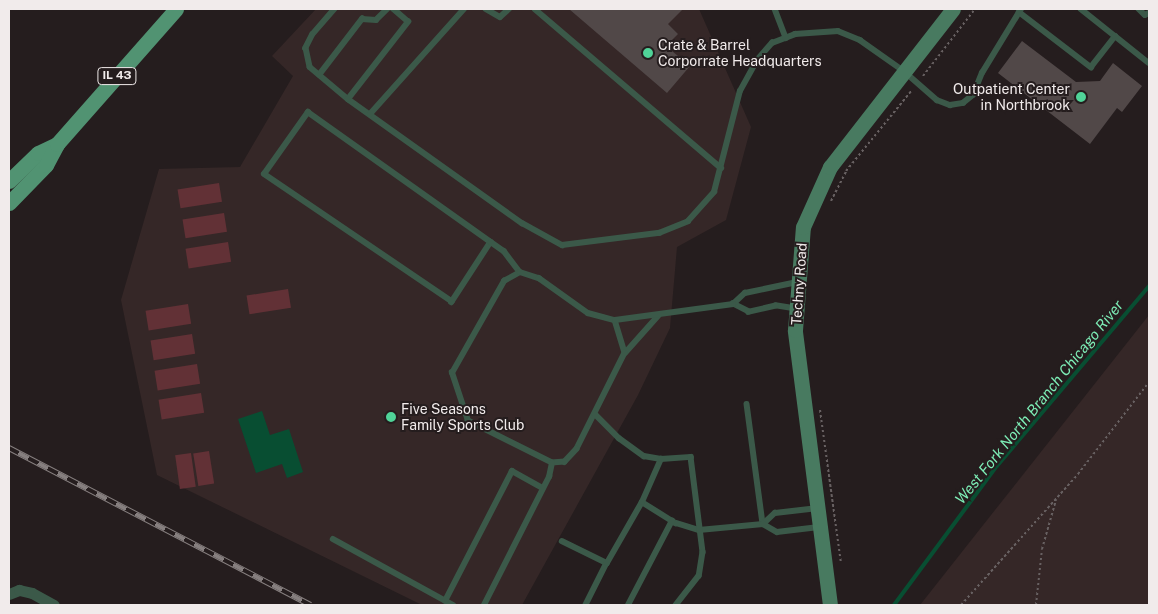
<!DOCTYPE html>
<html>
<head>
<meta charset="utf-8">
<style>
  body { margin:0 }
  #map { position:relative; width:1158px; height:614px; overflow:hidden; background:#251d1e; font-family:"Public Sans",sans-serif }
  div>[style] { position:absolute }
  [style*='--x'] { left:calc(var(--x)*1px); top:calc(var(--y)*1px); width:calc(var(--w)*1px); rotate:calc(var(--a)*1deg) }
  .built>* { inset:0; background:#352727 }
  .green>* { inset:0; background:#623136; transform-origin:0 0 }
  .water>* { inset:0; background:#084e32 }
  .stream>* { height:4px; margin:-2px; padding:0 2px; transform-origin:2px; border-radius:2px; background:#084e32 }
  .building>* { inset:0; background:#514848 }
  .path>* { height:2px; margin-top:-1px; transform-origin:0; background:repeating-linear-gradient(90deg,#686162 0 2.5px,transparent 0 5px) }
  .service>* { height:5.5px; margin:-2.75px; padding:0 2.75px; transform-origin:2.75px; border-radius:2.75px; background:#3b5949 }
  .minor>* { height:11px; margin:-5.5px; padding:0 5.5px; transform-origin:5.5px; border-radius:5.5px; background:#3b5949 }
  .secondary>* { height:15px; margin:-7.5px; padding:0 7.5px; transform-origin:7.5px; border-radius:7.5px; background:#487a60 }
  .primary>* { height:15px; margin:-7.5px; padding:0 7.5px; transform-origin:7.5px; border-radius:7.5px; background:#519372 }
  .rail>* { height:5.5px; margin-top:-2.75px; transform-origin:0; background:repeating-linear-gradient(90deg,#251d1e 0 11px,#867f7f 0 22px); box-sizing:border-box; border-block:1px solid #867f7f }
  .dots>* { width:14px; height:14px; translate:-50% -50%; box-sizing:border-box; border:2px solid #251d1e; border-radius:50% }
  span { translate:-50% -50%; white-space:nowrap; text-align:center; line-height:1.15; -webkit-text-stroke:4px #251d1e; paint-order:stroke }
  .shield-label span { padding:1px 4px; background:#251d1e; border:1px solid; border-radius:4px; -webkit-text-stroke-width:0 }
  .shield-label { font-size:12px; color:#f1ebeb; font-weight:700 }
  .poi-label { font-size:14px; color:#f1ebeb }
  .left { translate:0 -50%; text-align:left }
  .right { translate:-100% -50%; text-align:right }
  .street-label { font-size:14px; color:#f1ebeb }
  .water-label { font-size:15px; color:#7dedb6; font-style:italic }
  .frame { position:absolute; inset:0; border:10px solid #f1ebeb; pointer-events:none }
</style>
</head>
<body>
<div id="map">
  <div class="built">
    <i style="clip-path:polygon(316px 9px,699px 9px,751px 127px,726px 220px,677px 247px,670px 328px,638px 395px,522px 605px,422px 605px,157px 475px,121px 300px,159px 169px,240px 167px,293px 76px,272px 56px)"></i>
    <i style="clip-path:polygon(1149px 315px,1149px 605px,920px 605px)"></i>
  </div>
  <div class="green">
    <i style="left:219px;top:183px;width:19px;height:42px;rotate:81deg"></i>
    <i style="left:224px;top:213px;width:19px;height:42px;rotate:81deg"></i>
    <i style="left:228px;top:242px;width:20px;height:43px;rotate:81deg"></i>
    <i style="left:288px;top:289px;width:19px;height:42px;rotate:81deg"></i>
    <i style="left:188px;top:304px;width:20px;height:43px;rotate:81deg"></i>
    <i style="left:192px;top:334px;width:20px;height:42px;rotate:81deg"></i>
    <i style="left:197px;top:364px;width:20px;height:43px;rotate:81deg"></i>
    <i style="left:201px;top:393px;width:20px;height:43px;rotate:81deg"></i>
    <i style="left:209px;top:451px;width:33px;height:16px;rotate:81deg"></i>
    <i style="left:191px;top:453px;width:34px;height:16px;rotate:82deg"></i>
  </div>
  <div class="water">
    <i style="clip-path:polygon(262px 411px,270px 435px,289px 429px,303px 472px,287px 478px,282px 464px,256px 473px,238px 419px)"></i>
  </div>
  <div class="stream">
    <i style="--x:894;--y:605;--w:173;--a:-53.5"></i>
    <i style="--x:997;--y:466;--w:236;--a:-49.8"></i>
  </div>
  <div class="building">
    <i style="clip-path:polygon(569px 9px,683px 9px,668px 24px,678px 34px,666px 46px,690px 66px,667px 93px)"></i>
    <i style="clip-path:polygon(1022px 41px,1076px 82px,1100px 81px,1113px 63px,1142px 86px,1122px 112px,1117px 108px,1090px 144px,998px 73px)"></i>
  </div>
  <div class="path">
    <i style="--x:923;--y:76;--w:85;--a:-52.2"></i>
    <i style="--x:831;--y:201;--w:34;--a:-63"></i>
    <i style="--x:846;--y:171;--w:104;--a:-50.8"></i>
    <i style="--x:820;--y:410;--w:155;--a:82.2"></i>
    <i style="--x:961;--y:605;--w:176;--a:-48.2"></i>
    <i style="--x:1078;--y:474;--w:116;--a:-52.3"></i>
    <i style="--x:1036;--y:605;--w:56;--a:-83.9"></i>
    <i style="--x:1042;--y:549;--w:51;--a:-74.1"></i>
  </div>
  <div class="service">
    <i style="--x:335;--y:9;--w:33;--a:131"></i>
    <i style="--x:313;--y:34;--w:16;--a:117"></i>
    <i style="--x:306;--y:48;--w:19;--a:78"></i>
    <i style="--x:310;--y:67;--w:50;--a:40.1"></i>
    <i style="--x:348;--y:99;--w:214;--a:35.5"></i>
    <i style="--x:522;--y:223;--w:46;--a:28.8"></i>
    <i style="--x:562;--y:245;--w:98;--a:-7.1"></i>
    <i style="--x:659;--y:233;--w:31;--a:-22"></i>
    <i style="--x:688;--y:221;--w:39;--a:-48"></i>
    <i style="--x:714;--y:192;--w:104;--a:-75.6"></i>
    <i style="--x:740;--y:91;--w:35;--a:-61"></i>
    <i style="--x:757;--y:60;--w:23;--a:-49"></i>
    <i style="--x:772;--y:43;--w:25;--a:-21"></i>
    <i style="--x:795;--y:34;--w:43;--a:-4"></i>
    <i style="--x:838;--y:31;--w:24;--a:22"></i>
    <i style="--x:860;--y:40;--w:54;--a:35.2"></i>
    <i style="--x:904;--y:71;--w:44;--a:41.3"></i>
    <i style="--x:937;--y:100;--w:14;--a:21"></i>
    <i style="--x:950;--y:105;--w:13;--a:-9"></i>
    <i style="--x:963;--y:103;--w:13;--a:-39"></i>
    <i style="--x:973;--y:95;--w:24;--a:-68"></i>
    <i style="--x:982;--y:73;--w:75;--a:-58.6"></i>
    <i style="--x:486;--y:9;--w:16;--a:30"></i>
    <i style="--x:500;--y:17;--w:12;--a:-42"></i>
    <i style="--x:535;--y:9;--w:245;--a:40.5"></i>
    <i style="--x:775;--y:9;--w:31;--a:69"></i>
    <i style="--x:1081;--y:9;--w:43;--a:38.5"></i>
    <i style="--x:1139;--y:9;--w:8;--a:45"></i>
    <i style="--x:1145;--y:15;--w:4;--a:-27"></i>
    <i style="--x:1019;--y:12;--w:91;--a:37.4"></i>
    <i style="--x:1091;--y:67;--w:39;--a:-52"></i>
    <i style="--x:1115;--y:36;--w:43;--a:38.5"></i>
    <i style="--x:319;--y:75;--w:71;--a:-52.5"></i>
    <i style="--x:362;--y:19;--w:14;--a:4"></i>
    <i style="--x:376;--y:20;--w:16;--a:-45"></i>
    <i style="--x:348;--y:99;--w:98;--a:-52.1"></i>
    <i style="--x:408;--y:22;--w:20;--a:-139"></i>
    <i style="--x:370;--y:114;--w:141;--a:-48.2"></i>
    <i style="--x:491;--y:242;--w:72;--a:123"></i>
    <i style="--x:452;--y:302;--w:227;--a:-145.8"></i>
    <i style="--x:264;--y:174;--w:76;--a:-54.6"></i>
    <i style="--x:308;--y:112;--w:224;--a:35.4"></i>
    <i style="--x:491;--y:242;--w:16;--a:35"></i>
    <i style="--x:504;--y:251;--w:26;--a:53"></i>
    <i style="--x:796;--y:309;--w:20;--a:-171"></i>
    <i style="--x:776;--y:306;--w:28;--a:167"></i>
    <i style="--x:749;--y:312;--w:18;--a:-153"></i>
    <i style="--x:733;--y:304;--w:16;--a:-43"></i>
    <i style="--x:745;--y:293;--w:53;--a:-11.9"></i>
    <i style="--x:615;--y:320;--w:34;--a:73"></i>
    <i style="--x:625;--y:353;--w:50;--a:-48.3"></i>
    <i style="--x:625;--y:353;--w:107;--a:116.6"></i>
    <i style="--x:577;--y:449;--w:18;--a:133"></i>
    <i style="--x:565;--y:462;--w:13;--a:176"></i>
    <i style="--x:552;--y:463;--w:94;--a:-153.4"></i>
    <i style="--x:468;--y:421;--w:51;--a:-108.4"></i>
    <i style="--x:452;--y:373;--w:106;--a:-60.5"></i>
    <i style="--x:504;--y:281;--w:18;--a:-29"></i>
    <i style="--x:520;--y:272;--w:20;--a:18"></i>
    <i style="--x:539;--y:278;--w:60;--a:35.5"></i>
    <i style="--x:588;--y:313;--w:28;--a:15"></i>
    <i style="--x:615;--y:320;--w:119;--a:-7.7"></i>
    <i style="--x:747;--y:404;--w:121;--a:82.4"></i>
    <i style="--x:595;--y:414;--w:34;--a:45"></i>
    <i style="--x:619;--y:438;--w:31;--a:36"></i>
    <i style="--x:644;--y:456;--w:17;--a:10"></i>
    <i style="--x:642;--y:502;--w:40;--a:32"></i>
    <i style="--x:676;--y:523;--w:24;--a:17"></i>
    <i style="--x:699;--y:530;--w:64;--a:-5.4"></i>
    <i style="--x:763;--y:524;--w:16;--a:-43"></i>
    <i style="--x:775;--y:513;--w:43;--a:-6.6"></i>
    <i style="--x:763;--y:524;--w:16;--a:30"></i>
    <i style="--x:777;--y:532;--w:42;--a:-6.8"></i>
    <i style="--x:333;--y:539;--w:137;--a:28.8"></i>
    <i style="--x:562;--y:541;--w:50;--a:26.1"></i>
    <i style="--x:607;--y:563;--w:47;--a:116.6"></i>
    <i style="--x:607;--y:563;--w:70;--a:-60.2"></i>
    <i style="--x:642;--y:502;--w:47;--a:-66.2"></i>
    <i style="--x:661;--y:459;--w:30;--a:-4"></i>
    <i style="--x:691;--y:457;--w:96;--a:82.8"></i>
    <i style="--x:703;--y:552;--w:24;--a:99"></i>
    <i style="--x:699;--y:576;--w:37;--a:128"></i>
    <i style="--x:445;--y:601;--w:146;--a:-62.7"></i>
    <i style="--x:512;--y:471;--w:35;--a:29"></i>
    <i style="--x:484;--y:605;--w:144;--a:-63.1"></i>
    <i style="--x:549;--y:477;--w:14;--a:-78"></i>
    <i style="--x:628;--y:605;--w:95;--a:-62.4"></i>
  </div>
  <div class="minor">
    <i style="--x:9;--y:594;--w:11;--a:-22"></i>
    <i style="--x:19;--y:590;--w:13;--a:13"></i>
    <i style="--x:32;--y:593;--w:25;--a:29"></i>
  </div>
  <div class="secondary">
    <i style="--x:830;--y:605;--w:277;--a:-97.3"></i>
    <i style="--x:795;--y:330;--w:103;--a:-85.6"></i>
    <i style="--x:803;--y:227;--w:66;--a:-65.8"></i>
    <i style="--x:830;--y:167;--w:200;--a:-52.1"></i>
  </div>
  <div class="primary">
    <i style="--x:9;--y:181;--w:40;--a:-44"></i>
    <i style="--x:38;--y:153;--w:21;--a:-25"></i>
    <i style="--x:9;--y:203;--w:53;--a:-45.8"></i>
    <i style="--x:46;--y:165;--w:24;--a:-62"></i>
    <i style="--x:57;--y:144;--w:180;--a:-48.6"></i>
  </div>
  <div class="rail">
    <i style="--x:9;--y:448;--w:340;--a:27.5"></i>
  </div>
  <div class="dots">
    <i style="left:648px;top:53px;background:#50d398"></i>
    <i style="left:1081px;top:97px;background:#50d398"></i>
    <i style="left:391px;top:417px;background:#50d398"></i>
  </div>
  <div class="shield-label">
    <span style="left:117px;top:76px">IL 43</span>
  </div>
  <div class="poi-label">
    <span class="left" style="left:658px;top:53px">Crate &amp; Barrel<br>Corporrate Headquarters</span>
    <span class="right" style="left:1070px;top:97px">Outpatient Center<br>in Northbrook</span>
    <span class="left" style="left:401px;top:417px">Five Seasons<br>Family Sports Club</span>
  </div>
  <div class="street-label">
    <span style="left:799px;top:284px;rotate:-86deg">Techny Road</span>
  </div>
  <div class="water-label">
    <span style="left:1039px;top:402px;rotate:-51deg">West Fork North Branch Chicago River</span>
  </div>
  <div class="frame"></div>
</div>
</body>
</html>
